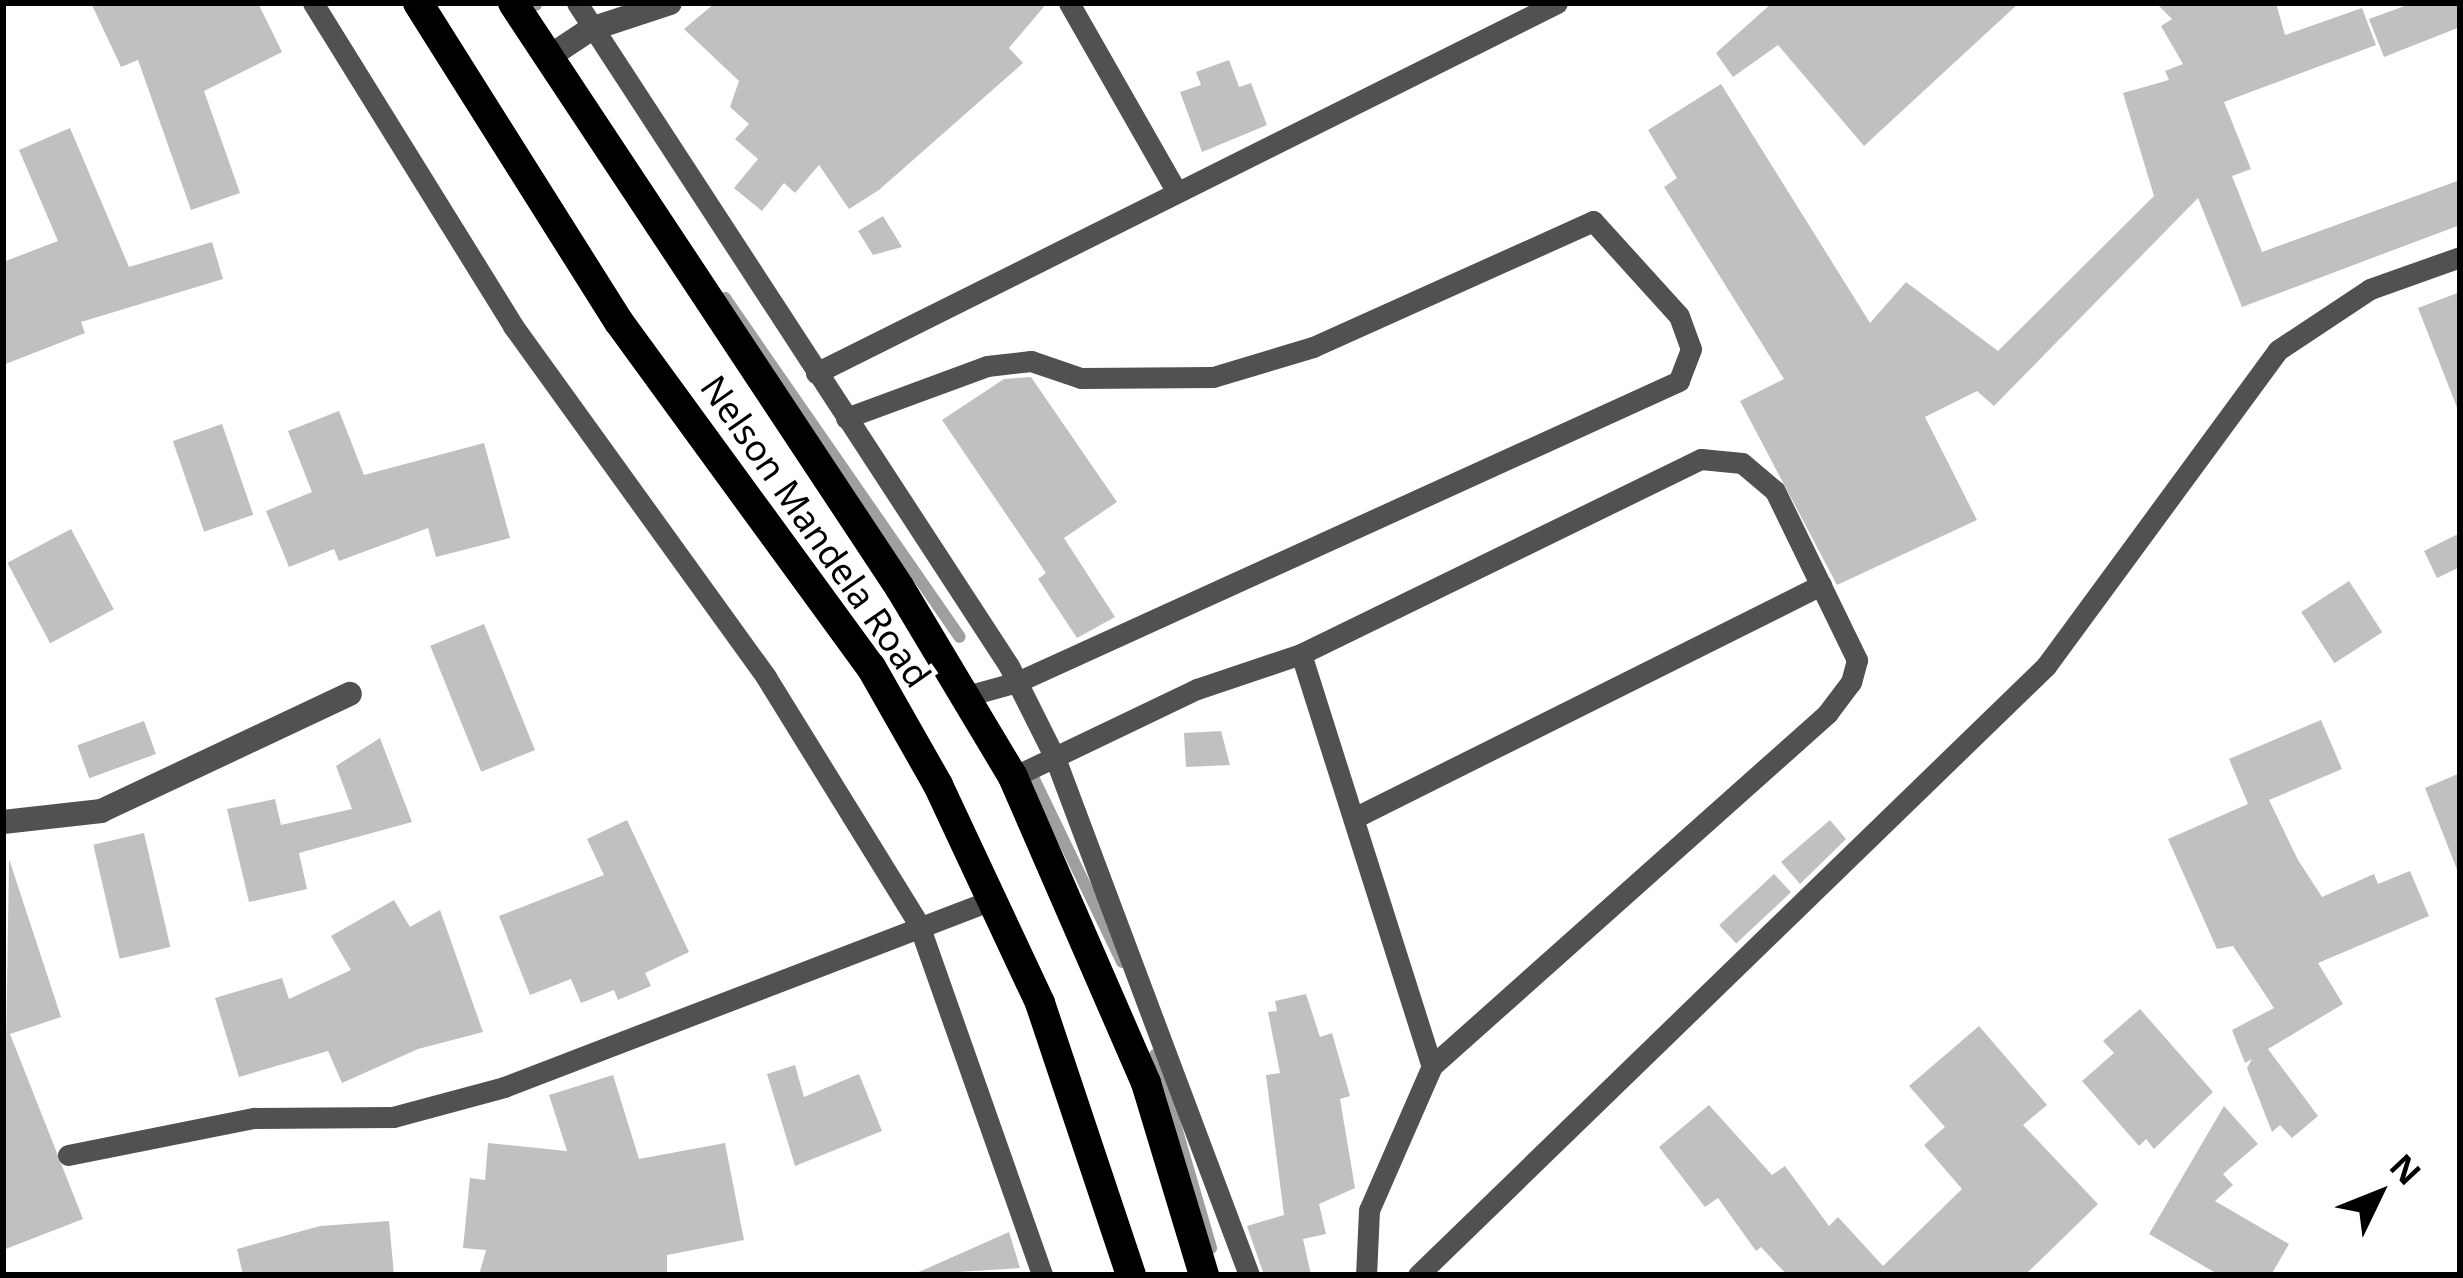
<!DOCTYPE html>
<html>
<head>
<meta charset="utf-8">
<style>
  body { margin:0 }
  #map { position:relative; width:2463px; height:1278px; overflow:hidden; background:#fff; font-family:"Noto Sans",sans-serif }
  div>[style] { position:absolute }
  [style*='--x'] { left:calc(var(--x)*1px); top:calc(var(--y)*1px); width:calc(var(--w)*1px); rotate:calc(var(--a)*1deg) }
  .stream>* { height:12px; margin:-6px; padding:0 6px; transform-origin:6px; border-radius:6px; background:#9f9f9f }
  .building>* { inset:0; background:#c0c0c0; transform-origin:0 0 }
  .lane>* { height:21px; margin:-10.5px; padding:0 10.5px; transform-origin:10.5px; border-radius:10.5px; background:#515151 }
  .street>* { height:24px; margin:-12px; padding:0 12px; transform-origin:12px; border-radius:12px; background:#515151 }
  .primary>* { height:30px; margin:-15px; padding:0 15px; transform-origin:15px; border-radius:15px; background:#000 }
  span { translate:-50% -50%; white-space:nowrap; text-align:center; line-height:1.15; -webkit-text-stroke:9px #fff; paint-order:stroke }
  .street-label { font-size:36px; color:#000 }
  .frame { position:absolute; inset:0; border:6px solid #000; pointer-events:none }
  .north { position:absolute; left:2319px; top:1134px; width:120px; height:120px; -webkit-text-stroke:9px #fff; paint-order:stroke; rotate:47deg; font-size:33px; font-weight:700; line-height:48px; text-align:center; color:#000 }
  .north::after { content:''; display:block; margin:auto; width:42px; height:54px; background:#000; clip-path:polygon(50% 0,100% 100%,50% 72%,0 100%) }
</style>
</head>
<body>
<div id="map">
  <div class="stream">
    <i style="--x:535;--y:3;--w:2;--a:63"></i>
    <i style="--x:725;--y:298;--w:412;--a:55.3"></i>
    <i style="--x:1034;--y:779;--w:203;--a:64.3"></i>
    <i style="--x:1155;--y:1055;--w:201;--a:73.8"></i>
  </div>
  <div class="building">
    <i style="clip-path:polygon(91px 3px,258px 3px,282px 52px,204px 91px,240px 193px,191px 210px,138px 60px,121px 67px)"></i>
    <i style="clip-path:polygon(715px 3px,1047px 3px,1009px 48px,1023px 63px,879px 190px,849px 209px,819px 165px,795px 193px,784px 183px,762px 211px,734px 188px,758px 159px,735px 139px,749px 124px,730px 107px,739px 81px,684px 29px)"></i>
    <i style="clip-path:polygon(1772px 3px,2019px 3px,1864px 146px,1778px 45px,1733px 77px,1716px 53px)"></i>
    <i style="clip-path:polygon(2156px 3px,2276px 3px,2285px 35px,2362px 8px,2376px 45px,2224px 102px,2251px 169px,2232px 176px,2262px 252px,2460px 180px,2460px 225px,2242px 307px,2198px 198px,1994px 406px,1977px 391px,1925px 417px,1977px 520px,1837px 585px,1740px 401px,1784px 379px,1664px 187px,1677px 178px,1648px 130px,1721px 84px,1870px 323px,1906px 282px,1998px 351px,2154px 196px,2123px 93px,2169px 80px,2165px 71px,2183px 64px,2161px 26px,2172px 19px)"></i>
    <i style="clip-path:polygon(2413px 3px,2460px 3px,2460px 27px,2384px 57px,2369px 19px)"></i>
    <i style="clip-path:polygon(1229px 60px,1239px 87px,1251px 83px,1267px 125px,1202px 152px,1180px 92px,1201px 85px,1196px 72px)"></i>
    <i style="clip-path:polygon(70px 128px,129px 267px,212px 242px,223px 279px,81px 322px,85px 333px,3px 365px,3px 262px,58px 241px,19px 150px)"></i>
    <i style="clip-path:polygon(883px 216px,902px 247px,873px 255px,858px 231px)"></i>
    <i style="clip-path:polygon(2460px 292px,2460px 409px,2458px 410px,2418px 308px)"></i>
    <i style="clip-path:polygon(1031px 377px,1117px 502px,1064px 538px,1115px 617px,1077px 638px,1038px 579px,1046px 573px,942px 420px,1004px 379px)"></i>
    <i style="clip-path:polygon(339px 411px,364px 475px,484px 443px,510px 538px,436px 557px,428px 528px,339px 561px,334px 549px,289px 567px,266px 511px,312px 492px,288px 431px)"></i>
    <i style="left:222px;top:424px;width:96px;height:52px;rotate:71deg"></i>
    <i style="left:71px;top:529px;width:91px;height:72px;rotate:62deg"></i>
    <i style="clip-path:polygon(2460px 533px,2460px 567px,2437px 578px,2424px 551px)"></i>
    <i style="left:2349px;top:581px;width:61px;height:57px;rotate:57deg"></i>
    <i style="left:484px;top:624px;width:136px;height:58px;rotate:68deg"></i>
    <i style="clip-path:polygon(2321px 720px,2342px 769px,2269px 800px,2298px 860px,2322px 897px,2374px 874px,2378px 884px,2410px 871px,2429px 916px,2318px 963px,2343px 1004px,2268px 1049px,2318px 1116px,2292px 1138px,2280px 1125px,2272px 1132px,2247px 1068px,2252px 1059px,2245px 1063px,2232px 1030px,2274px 1008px,2233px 946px,2217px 949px,2168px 839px,2248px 804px,2229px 759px)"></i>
    <i style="left:144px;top:721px;width:35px;height:71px;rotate:70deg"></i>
    <i style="clip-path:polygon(1221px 731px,1230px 765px,1186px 767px,1184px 733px)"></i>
    <i style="clip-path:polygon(380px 738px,412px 822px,299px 853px,307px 889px,249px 902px,227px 809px,275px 799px,281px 825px,352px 809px,336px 766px)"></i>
    <i style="clip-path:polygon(2460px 773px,2460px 872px,2458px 872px,2425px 788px)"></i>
    <i style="clip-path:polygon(627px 820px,689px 952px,645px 973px,651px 986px,618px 1000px,614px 990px,581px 1003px,571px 979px,530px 995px,499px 916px,604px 875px,587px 839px)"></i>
    <i style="clip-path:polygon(1830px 820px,1846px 839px,1800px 884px,1781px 862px)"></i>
    <i style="left:144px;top:833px;width:117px;height:52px;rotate:77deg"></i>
    <i style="clip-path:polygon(9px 859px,61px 1017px,10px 1034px,83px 1219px,3px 1250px)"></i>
    <i style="left:1774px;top:874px;width:25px;height:75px;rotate:47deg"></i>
    <i style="clip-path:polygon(394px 900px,410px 927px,440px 910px,483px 1032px,418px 1049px,342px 1083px,328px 1051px,239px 1077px,215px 998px,282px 978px,289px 999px,351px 970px,331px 936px)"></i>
    <i style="clip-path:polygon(1306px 994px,1320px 1037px,1332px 1033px,1350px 1096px,1340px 1099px,1355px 1188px,1319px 1204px,1326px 1234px,1303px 1239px,1311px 1275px,1264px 1275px,1247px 1226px,1284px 1215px,1266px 1075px,1280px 1073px,1268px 1012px,1277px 1011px,1275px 1001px)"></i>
    <i style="clip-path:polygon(2140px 1009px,2213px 1092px,2154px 1149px,2146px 1139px,2139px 1146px,2082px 1081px,2114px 1053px,2103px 1041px)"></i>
    <i style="clip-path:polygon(1979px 1026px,2047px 1105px,2023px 1125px,2098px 1204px,2025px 1275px,1787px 1275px,1761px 1247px,1756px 1251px,1718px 1198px,1705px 1207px,1659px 1147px,1709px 1105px,1772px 1175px,1785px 1166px,1829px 1226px,1838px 1217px,1883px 1266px,1962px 1189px,1924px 1145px,1945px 1127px,1909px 1086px)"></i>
    <i style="clip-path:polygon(795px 1065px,804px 1097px,859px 1074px,882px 1131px,795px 1166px,767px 1074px)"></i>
    <i style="clip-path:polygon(613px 1075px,639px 1159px,725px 1143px,744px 1240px,667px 1255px,667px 1275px,479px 1275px,486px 1250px,463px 1248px,470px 1178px,485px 1180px,488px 1143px,567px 1151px,549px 1095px)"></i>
    <i style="clip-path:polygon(2224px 1106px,2258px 1144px,2223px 1174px,2233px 1185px,2215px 1201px,2289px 1244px,2271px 1275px,2219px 1275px,2149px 1234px)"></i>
    <i style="clip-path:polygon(389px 1221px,394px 1275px,243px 1275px,237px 1249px,320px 1226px)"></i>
    <i style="clip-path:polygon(1009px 1232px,1020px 1268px,912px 1275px)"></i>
  </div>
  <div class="lane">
    <i style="--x:313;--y:3;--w:380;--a:58.2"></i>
    <i style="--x:513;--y:326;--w:433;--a:54.2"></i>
    <i style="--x:766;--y:677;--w:291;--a:58.3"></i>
    <i style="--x:919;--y:925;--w:371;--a:70.6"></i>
    <i style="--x:577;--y:3;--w:791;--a:56.91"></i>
    <i style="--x:1009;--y:666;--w:103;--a:63.4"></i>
    <i style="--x:1055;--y:758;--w:552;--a:69.43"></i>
    <i style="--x:1069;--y:3;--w:214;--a:60.3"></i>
    <i style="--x:816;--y:373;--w:828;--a:-26.53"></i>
    <i style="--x:846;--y:418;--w:150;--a:-20.2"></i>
    <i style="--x:987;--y:366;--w:44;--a:-6.5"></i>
    <i style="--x:1031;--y:361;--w:53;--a:18.8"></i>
    <i style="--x:1081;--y:378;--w:132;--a:-0.4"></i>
    <i style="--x:1213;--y:377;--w:104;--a:-16.7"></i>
    <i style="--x:1313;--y:347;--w:307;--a:-24.2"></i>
    <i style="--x:1593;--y:221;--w:128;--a:47.8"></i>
    <i style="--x:1679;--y:316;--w:35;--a:70"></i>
    <i style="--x:1691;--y:349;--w:34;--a:111"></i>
    <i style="--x:1679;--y:381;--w:727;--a:155.55"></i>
    <i style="--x:1017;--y:682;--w:52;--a:164.4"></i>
    <i style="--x:1301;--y:654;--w:432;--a:72.4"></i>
    <i style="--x:1013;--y:777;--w:204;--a:-25.6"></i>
    <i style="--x:1197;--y:689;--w:110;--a:-18.6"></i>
    <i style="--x:1301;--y:654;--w:445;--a:-26"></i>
    <i style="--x:1701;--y:459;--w:41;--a:5.6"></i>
    <i style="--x:1742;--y:463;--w:43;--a:40.3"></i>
    <i style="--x:1775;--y:491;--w:188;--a:64.1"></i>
    <i style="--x:1857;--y:660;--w:23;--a:105"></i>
    <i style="--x:1851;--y:682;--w:39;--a:127"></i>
    <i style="--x:1828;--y:713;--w:530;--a:138.29"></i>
    <i style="--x:1432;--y:1066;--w:157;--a:113.6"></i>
    <i style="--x:1369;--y:1210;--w:65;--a:92.6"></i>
    <i style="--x:1354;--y:818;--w:522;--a:-26.52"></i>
    <i style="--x:68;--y:1155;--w:190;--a:-11.3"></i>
    <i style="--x:254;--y:1118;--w:139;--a:-0.4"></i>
    <i style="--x:393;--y:1117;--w:115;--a:-15.1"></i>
    <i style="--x:504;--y:1087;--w:525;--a:-20.99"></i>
    <i style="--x:1418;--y:1275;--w:875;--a:-44.12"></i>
    <i style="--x:2046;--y:666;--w:392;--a:-53.7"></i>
    <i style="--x:2278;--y:350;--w:110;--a:-33.5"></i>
    <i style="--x:2370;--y:289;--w:96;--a:-19.6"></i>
  </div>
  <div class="street">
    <i style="--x:547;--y:58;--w:53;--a:-33.4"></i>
    <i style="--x:591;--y:29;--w:83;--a:-18.2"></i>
    <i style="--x:3;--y:822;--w:99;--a:-6.4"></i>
    <i style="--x:101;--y:811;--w:275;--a:-25.2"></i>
  </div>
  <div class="primary">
    <i style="--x:418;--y:3;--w:377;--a:57.8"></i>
    <i style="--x:619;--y:322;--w:427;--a:53.9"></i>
    <i style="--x:871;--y:667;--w:136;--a:60.4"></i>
    <i style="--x:938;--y:785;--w:241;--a:64.9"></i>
    <i style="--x:1040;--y:1003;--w:287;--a:71.5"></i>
    <i style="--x:513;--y:3;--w:701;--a:56.51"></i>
    <i style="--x:900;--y:588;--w:220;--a:59.1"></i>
    <i style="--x:1013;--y:777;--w:334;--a:66.5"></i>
    <i style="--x:1146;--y:1083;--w:201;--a:73.2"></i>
  </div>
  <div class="street-label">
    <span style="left:816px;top:531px;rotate:55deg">Nelson Mandela Road</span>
  </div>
  <div class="frame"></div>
  <div class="north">N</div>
</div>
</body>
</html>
